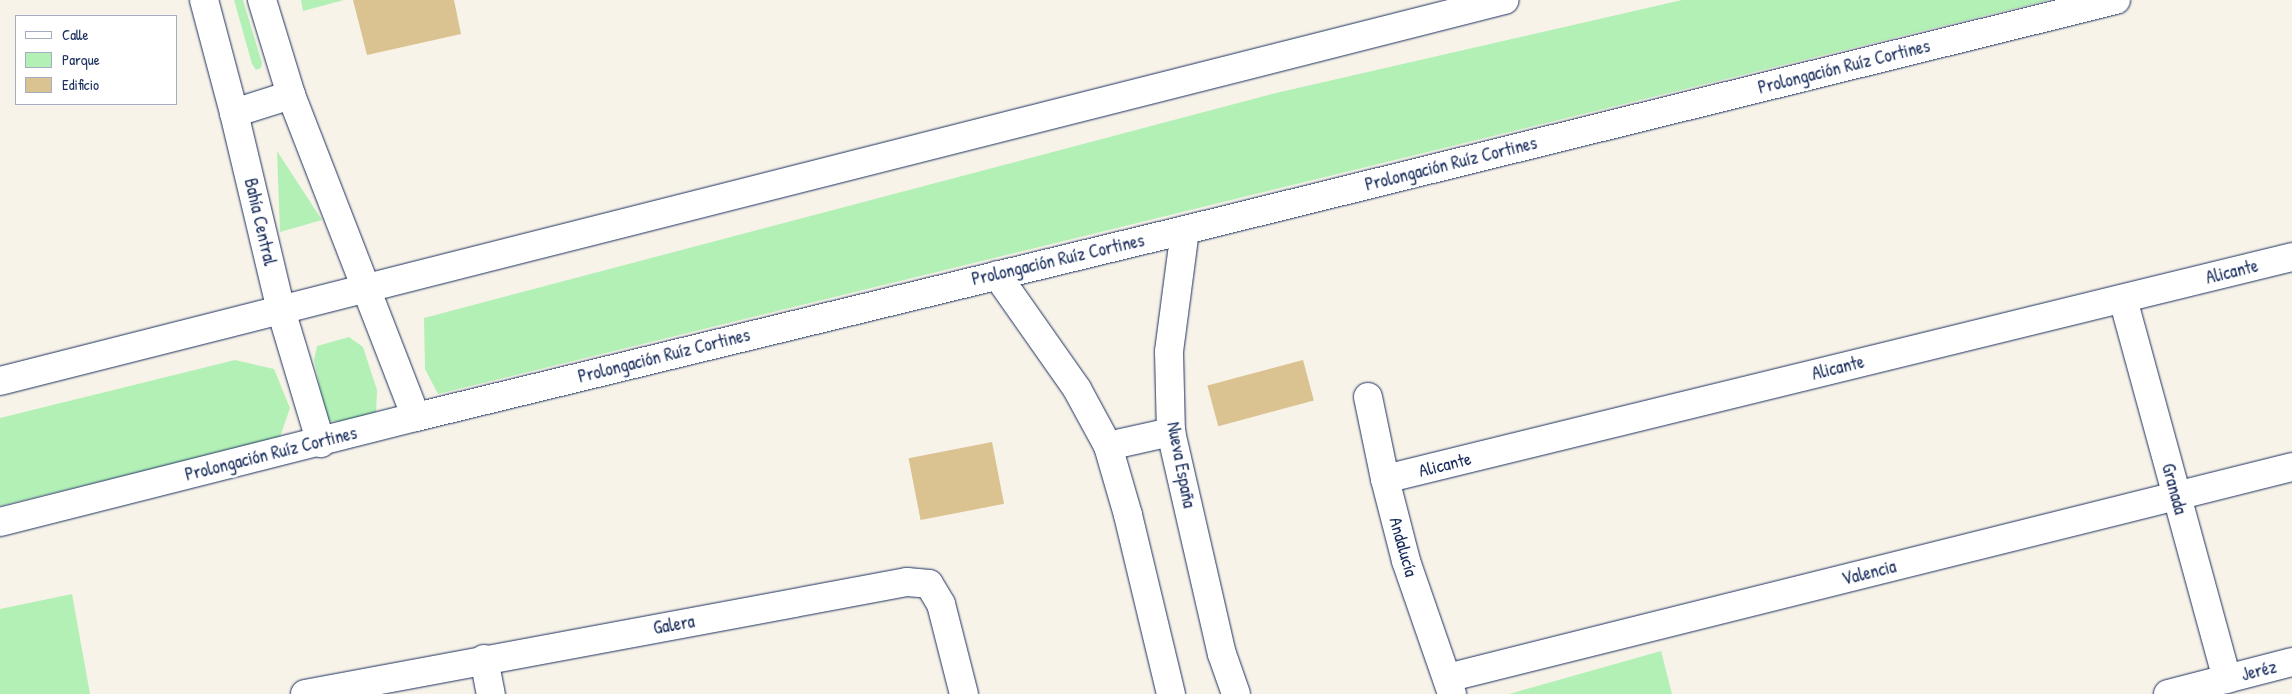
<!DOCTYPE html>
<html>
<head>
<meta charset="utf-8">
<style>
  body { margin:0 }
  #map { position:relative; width:2292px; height:694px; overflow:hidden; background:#f8f3e9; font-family:"Patrick Hand",sans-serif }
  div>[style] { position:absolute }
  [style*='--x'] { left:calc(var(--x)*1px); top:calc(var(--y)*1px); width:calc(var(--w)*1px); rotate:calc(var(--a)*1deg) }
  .green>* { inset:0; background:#b2f0b6 }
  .building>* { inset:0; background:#dbc291; transform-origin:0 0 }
  .roads { filter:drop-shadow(0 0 1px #1b2f5e) drop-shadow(0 0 1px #1b2f5e) }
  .street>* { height:28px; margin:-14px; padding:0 14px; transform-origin:14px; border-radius:14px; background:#fff }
  .secondary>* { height:28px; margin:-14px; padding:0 14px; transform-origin:14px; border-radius:14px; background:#fff }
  span { translate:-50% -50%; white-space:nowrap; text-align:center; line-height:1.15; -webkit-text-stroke:5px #fff; paint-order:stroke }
  .street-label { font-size:18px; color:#1b2f5e }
  .legend { position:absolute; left:15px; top:15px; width:162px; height:90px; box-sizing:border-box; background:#fff; border:1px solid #a4acbf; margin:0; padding:6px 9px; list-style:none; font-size:15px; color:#1b2f5e }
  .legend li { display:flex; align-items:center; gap:10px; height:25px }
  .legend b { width:25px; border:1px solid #a4acbf }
</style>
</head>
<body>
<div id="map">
  <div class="green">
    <i style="clip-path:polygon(234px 0,243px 0,262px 63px,261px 68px,256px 70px,252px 64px)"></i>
    <i style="clip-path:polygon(301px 0,344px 0,303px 11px)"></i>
    <i style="clip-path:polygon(1682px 0,2049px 0,438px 394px,425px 369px,424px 318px,1276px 93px)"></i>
    <i style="clip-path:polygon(277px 151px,322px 220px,280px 232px)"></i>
    <i style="clip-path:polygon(349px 337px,363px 347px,377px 390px,376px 414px,352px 422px,327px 421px,314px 360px,317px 346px)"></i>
    <i style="clip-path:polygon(235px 360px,274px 369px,290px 408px,280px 437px,0 506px,0 418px)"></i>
    <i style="clip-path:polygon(72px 594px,90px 694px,0 694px,0 609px)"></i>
    <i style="clip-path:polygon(1661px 651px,1672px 694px,1509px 694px)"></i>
  </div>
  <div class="building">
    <i style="clip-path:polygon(353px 0,454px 0,461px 34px,367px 55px)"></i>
    <i style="left:1303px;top:360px;width:42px;height:99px;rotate:75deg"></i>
    <i style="left:992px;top:442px;width:63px;height:85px;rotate:79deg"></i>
  </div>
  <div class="roads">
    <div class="street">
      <i style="--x:204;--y:0;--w:117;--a:75.1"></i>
      <i style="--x:234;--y:113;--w:203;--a:76.6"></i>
      <i style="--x:281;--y:310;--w:139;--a:73.3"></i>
      <i style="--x:262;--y:0;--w:99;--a:73"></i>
      <i style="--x:291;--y:95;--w:345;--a:68.8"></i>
      <i style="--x:1185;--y:230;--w:123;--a:97.5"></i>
      <i style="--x:1169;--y:352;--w:80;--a:88.6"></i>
      <i style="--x:1171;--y:432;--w:228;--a:77.1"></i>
      <i style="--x:1222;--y:654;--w:42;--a:70.7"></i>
      <i style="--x:997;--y:275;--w:139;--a:54.9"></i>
      <i style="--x:1077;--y:389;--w:65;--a:61.5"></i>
      <i style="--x:1108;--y:446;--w:72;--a:73.8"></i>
      <i style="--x:1128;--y:515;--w:184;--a:76.5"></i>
      <i style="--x:2123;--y:299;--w:394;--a:74.7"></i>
      <i style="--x:1368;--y:397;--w:84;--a:78.3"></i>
      <i style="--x:1385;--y:479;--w:85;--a:75.6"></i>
      <i style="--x:1406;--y:561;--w:141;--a:70.9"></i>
      <i style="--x:1108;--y:446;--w:65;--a:-12.5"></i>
      <i style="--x:1385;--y:479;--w:934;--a:-13.75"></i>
      <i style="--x:484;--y:659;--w:36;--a:79"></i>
      <i style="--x:1447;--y:678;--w:871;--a:-14.02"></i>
      <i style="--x:305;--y:694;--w:612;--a:-10.54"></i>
      <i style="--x:907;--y:582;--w:22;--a:5"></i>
      <i style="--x:929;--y:584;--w:23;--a:59"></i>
      <i style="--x:941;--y:604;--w:93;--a:75.7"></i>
      <i style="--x:2168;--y:694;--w:128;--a:-14.5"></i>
    </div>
    <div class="secondary">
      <i style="--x:234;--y:113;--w:60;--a:-17.5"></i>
      <i style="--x:0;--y:381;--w:1552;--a:-14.21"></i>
      <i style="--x:0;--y:522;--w:429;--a:-14.2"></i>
      <i style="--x:416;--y:417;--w:791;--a:-13.67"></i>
      <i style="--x:1185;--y:230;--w:959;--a:-13.88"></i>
    </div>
  </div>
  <div class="street-label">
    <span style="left:1844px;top:67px;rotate:-14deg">Prolongación Ruíz Cortines</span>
    <span style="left:1451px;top:164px;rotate:-14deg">Prolongación Ruíz Cortines</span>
    <span style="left:260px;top:222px;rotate:77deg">Bahía Central</span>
    <span style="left:1058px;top:260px;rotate:-13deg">Prolongación Ruíz Cortines</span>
    <span style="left:2232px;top:272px;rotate:-14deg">Alicante</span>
    <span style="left:664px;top:356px;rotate:-14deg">Prolongación Ruíz Cortines</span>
    <span style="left:1838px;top:368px;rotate:-14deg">Alicante</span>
    <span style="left:271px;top:454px;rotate:-14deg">Prolongación Ruíz Cortines</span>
    <span style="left:1181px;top:465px;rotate:79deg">Nueva España</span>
    <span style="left:1445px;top:465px;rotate:-14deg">Alicante</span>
    <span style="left:2174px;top:489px;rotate:75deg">Granada</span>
    <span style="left:1403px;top:547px;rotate:74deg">Andalucía</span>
    <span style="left:1869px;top:573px;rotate:-14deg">Valencia</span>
    <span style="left:674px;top:625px;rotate:-10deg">Galera</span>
    <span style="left:2259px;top:671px;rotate:-14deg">Jeréz</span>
  </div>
  <ul class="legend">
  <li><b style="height:6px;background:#fff"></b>Calle</li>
  <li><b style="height:14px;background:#b2f0b6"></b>Parque</li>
  <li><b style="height:14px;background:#dbc291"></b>Edificio</li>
  </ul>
</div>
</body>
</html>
